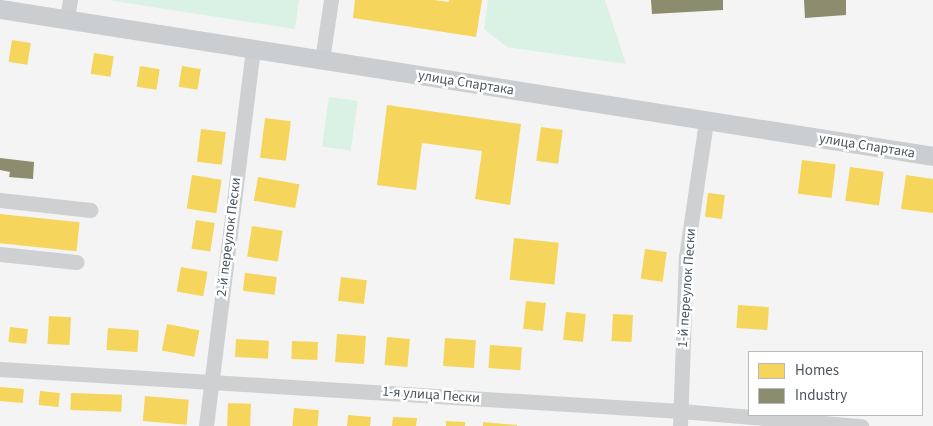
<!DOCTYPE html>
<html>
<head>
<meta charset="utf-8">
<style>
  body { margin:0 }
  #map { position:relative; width:933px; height:426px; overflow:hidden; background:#f4f4f4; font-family:"Source Sans 3",sans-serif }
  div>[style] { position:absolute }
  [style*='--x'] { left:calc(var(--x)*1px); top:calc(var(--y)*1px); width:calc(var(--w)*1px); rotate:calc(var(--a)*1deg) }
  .green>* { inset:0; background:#d9f2e3; transform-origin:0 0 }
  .homes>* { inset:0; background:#f6d55c; transform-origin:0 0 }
  .industry>* { inset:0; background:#8c8c6e }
  .minor>* { height:15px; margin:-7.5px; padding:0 7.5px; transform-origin:7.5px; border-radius:7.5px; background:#ced0d2 }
  .major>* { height:19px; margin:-9.5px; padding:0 9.5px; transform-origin:9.5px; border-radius:9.5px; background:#caced1 }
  span { translate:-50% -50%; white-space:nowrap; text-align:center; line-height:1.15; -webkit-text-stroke:5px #fff; paint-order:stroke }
  .street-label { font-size:14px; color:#4a5661 }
  .legend { position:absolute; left:748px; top:351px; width:175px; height:65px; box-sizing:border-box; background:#fff; border:1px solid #b7bbc0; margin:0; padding:6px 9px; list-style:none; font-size:15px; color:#4a5661 }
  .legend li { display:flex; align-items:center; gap:10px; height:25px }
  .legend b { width:25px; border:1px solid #b7bbc0 }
</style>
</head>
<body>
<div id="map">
  <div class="green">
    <i style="clip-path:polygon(108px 0,299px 0,295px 29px)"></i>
    <i style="clip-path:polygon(488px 0,605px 0,626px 64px,507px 47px,484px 29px)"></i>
    <i style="left:329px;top:97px;width:29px;height:50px;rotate:8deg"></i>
  </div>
  <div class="homes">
    <i style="clip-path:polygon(355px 0,435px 0,449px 2px,449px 0,482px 0,476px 37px,353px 18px)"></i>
    <i style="left:12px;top:40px;width:19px;height:22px;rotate:9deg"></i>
    <i style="left:94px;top:53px;width:20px;height:21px;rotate:9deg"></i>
    <i style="left:140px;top:66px;width:20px;height:21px;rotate:9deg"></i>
    <i style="left:182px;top:66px;width:19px;height:21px;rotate:9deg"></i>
    <i style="clip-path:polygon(387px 105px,521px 124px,510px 205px,475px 199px,482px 151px,422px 143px,416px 190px,377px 185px)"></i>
    <i style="left:265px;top:118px;width:26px;height:40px;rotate:7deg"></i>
    <i style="left:541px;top:127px;width:22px;height:34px;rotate:8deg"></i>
    <i style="left:201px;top:129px;width:25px;height:33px;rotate:7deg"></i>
    <i style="left:802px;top:160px;width:34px;height:34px;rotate:7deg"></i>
    <i style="left:850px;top:167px;width:34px;height:34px;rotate:8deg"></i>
    <i style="left:192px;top:175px;width:30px;height:34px;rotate:9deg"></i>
    <i style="clip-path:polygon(906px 175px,933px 179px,933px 213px,901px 209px)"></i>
    <i style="left:258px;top:177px;width:42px;height:24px;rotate:10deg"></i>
    <i style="left:708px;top:193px;width:17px;height:24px;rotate:7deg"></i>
    <i style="left:0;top:214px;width:80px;height:29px;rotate:6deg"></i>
    <i style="left:196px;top:220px;width:19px;height:29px;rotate:9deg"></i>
    <i style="left:252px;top:226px;width:31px;height:31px;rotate:9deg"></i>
    <i style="left:514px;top:238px;width:45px;height:42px;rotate:6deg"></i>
    <i style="left:645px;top:249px;width:22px;height:30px;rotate:8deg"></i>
    <i style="left:181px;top:267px;width:27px;height:25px;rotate:10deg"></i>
    <i style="left:245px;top:273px;width:32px;height:18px;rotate:7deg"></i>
    <i style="left:341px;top:277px;width:26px;height:24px;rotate:7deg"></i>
    <i style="left:526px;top:301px;width:20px;height:28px;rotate:6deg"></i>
    <i style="left:738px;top:305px;width:31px;height:23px;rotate:4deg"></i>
    <i style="left:566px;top:312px;width:20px;height:28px;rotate:6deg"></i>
    <i style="left:613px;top:314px;width:20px;height:27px;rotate:3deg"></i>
    <i style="left:49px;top:316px;width:22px;height:28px;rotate:3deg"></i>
    <i style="left:167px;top:324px;width:33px;height:27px;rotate:11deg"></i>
    <i style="left:10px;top:327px;width:18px;height:15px;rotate:6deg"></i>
    <i style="left:108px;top:328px;width:31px;height:22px;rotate:4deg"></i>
    <i style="left:337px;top:334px;width:29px;height:28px;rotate:4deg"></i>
    <i style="left:387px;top:337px;width:23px;height:28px;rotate:5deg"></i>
    <i style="left:445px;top:338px;width:31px;height:28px;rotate:4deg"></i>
    <i style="left:236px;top:339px;width:33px;height:18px;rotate:3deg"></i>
    <i style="left:292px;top:341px;width:26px;height:18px;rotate:2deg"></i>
    <i style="left:490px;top:345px;width:32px;height:23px;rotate:4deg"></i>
    <i style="left:0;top:387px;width:24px;height:14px;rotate:5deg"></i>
    <i style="left:40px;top:391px;width:20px;height:14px;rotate:6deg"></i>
    <i style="left:71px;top:393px;width:51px;height:17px;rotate:2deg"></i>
    <i style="left:145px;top:396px;width:44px;height:25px;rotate:5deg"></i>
    <i style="left:228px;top:403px;width:23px;height:23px;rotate:2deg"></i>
    <i style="left:294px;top:408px;width:25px;height:18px;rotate:5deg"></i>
    <i style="clip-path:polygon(348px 415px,371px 417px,370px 426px,347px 426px)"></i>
    <i style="clip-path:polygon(393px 417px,417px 418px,416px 426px,392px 426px)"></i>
    <i style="clip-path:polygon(446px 421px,465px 422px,465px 426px,446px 426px)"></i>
    <i style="clip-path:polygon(483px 422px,517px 425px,517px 426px,483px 426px)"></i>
  </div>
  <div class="industry">
    <i style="clip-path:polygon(651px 0,723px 0,723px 10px,652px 14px)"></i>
    <i style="clip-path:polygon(804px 0,846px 0,846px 15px,805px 18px)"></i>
    <i style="clip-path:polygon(0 158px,34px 162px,33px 179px,9px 177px,10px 172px,0 170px)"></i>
  </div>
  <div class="minor">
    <i style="--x:67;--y:19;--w:19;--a:-81"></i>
    <i style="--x:322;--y:60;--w:61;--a:-81.5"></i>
    <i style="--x:0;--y:200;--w:91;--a:6.3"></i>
    <i style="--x:0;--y:254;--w:77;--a:5.9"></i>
    <i style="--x:0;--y:369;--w:682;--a:3.53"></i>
    <i style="--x:681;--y:411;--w:181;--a:4.8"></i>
    <i style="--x:206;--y:426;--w:380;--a:-82.9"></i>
    <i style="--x:680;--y:426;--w:169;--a:-88"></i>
    <i style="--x:686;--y:257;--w:137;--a:-81.6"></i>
  </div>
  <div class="major">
    <i style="--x:0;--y:9;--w:945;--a:8.95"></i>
  </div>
  <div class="street-label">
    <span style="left:466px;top:83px;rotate:9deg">улица Спартака</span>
    <span style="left:867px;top:146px;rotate:9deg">улица Спартака</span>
    <span style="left:229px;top:237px;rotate:-83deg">2-й переулок Пески</span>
    <span style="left:687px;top:288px;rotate:-86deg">1-й переулок Пески</span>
    <span style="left:431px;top:395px;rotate:4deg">1-я улица Пески</span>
  </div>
  <ul class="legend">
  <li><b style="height:14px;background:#f6d55c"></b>Homes</li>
  <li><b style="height:14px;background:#8c8c6e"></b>Industry</li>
  </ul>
</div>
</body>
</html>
